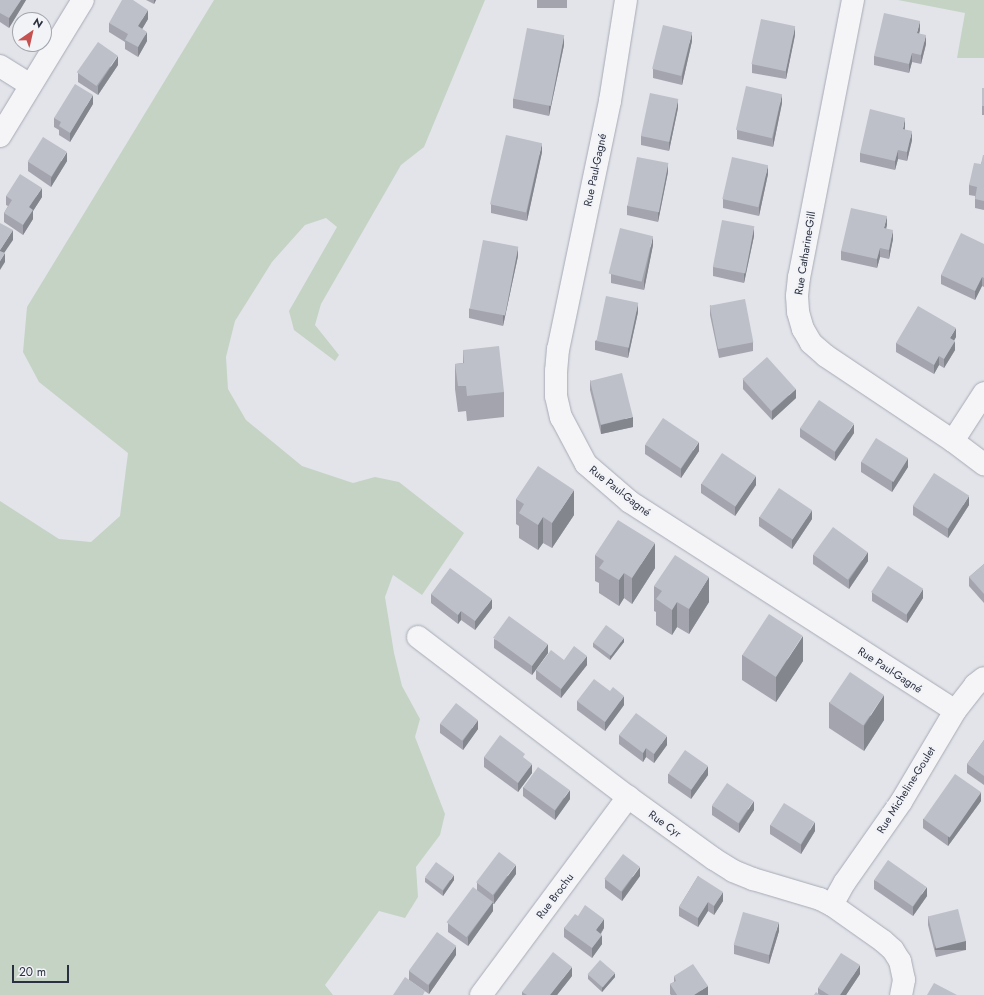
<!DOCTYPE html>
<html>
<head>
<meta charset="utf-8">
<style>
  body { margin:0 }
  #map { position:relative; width:984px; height:995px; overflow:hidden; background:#e2e4ea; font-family:Jost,sans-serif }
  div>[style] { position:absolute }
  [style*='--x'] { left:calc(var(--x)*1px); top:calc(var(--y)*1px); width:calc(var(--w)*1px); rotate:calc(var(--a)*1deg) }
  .green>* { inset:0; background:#c5d3c4 }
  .roads { filter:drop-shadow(0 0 1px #a7aab4) drop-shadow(0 0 1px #a7aab4) }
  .minor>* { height:22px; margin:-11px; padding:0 11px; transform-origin:11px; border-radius:11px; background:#f5f5f8 }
  .wall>* { inset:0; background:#a3a4ad; transform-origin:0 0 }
  .shaded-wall>* { inset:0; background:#84868d; transform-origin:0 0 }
  .building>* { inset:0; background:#bdbfc9; transform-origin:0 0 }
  span { translate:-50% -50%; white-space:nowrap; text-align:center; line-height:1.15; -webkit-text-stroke:4px #f2f3f7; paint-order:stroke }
  .street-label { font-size:11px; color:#2b3040 }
  .north { position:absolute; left:12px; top:12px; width:40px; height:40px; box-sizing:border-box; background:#f2f3f7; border:1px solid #a2a5ae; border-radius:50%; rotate:34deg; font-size:11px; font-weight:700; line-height:16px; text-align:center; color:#2b3040 }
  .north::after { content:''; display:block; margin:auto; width:14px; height:18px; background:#c55251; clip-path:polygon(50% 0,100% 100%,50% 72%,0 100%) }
  .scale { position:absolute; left:12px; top:965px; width:57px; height:18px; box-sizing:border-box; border:2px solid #2b3040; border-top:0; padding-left:5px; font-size:12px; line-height:14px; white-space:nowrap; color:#2b3040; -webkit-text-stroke:3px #f2f3f7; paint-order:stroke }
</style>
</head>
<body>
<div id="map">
  <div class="green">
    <i style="clip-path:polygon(214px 0,485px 0,424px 147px,401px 165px,321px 304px,315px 325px,339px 355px,335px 361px,294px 330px,289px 311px,337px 227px,326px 218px,305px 225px,272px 262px,235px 321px,226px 357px,228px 389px,246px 420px,302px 466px,353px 483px,375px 477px,399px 482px,464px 533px,422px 595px,393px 575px,385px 597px,394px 653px,402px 686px,420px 719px,415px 737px,445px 814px,440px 835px,416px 867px,418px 897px,405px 918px,379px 911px,325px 985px,333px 995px,0 995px,0 501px,59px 539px,91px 542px,120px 516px,128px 453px,39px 382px,23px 352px,27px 307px)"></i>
    <i style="clip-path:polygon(898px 0,984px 0,984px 58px,957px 58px,965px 13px)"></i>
  </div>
  <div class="roads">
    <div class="minor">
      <i style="--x:626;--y:0;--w:102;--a:99"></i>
      <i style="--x:610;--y:101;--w:253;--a:101.8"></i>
      <i style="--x:558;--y:349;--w:22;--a:95"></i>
      <i style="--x:556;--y:371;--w:25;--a:90"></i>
      <i style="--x:556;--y:396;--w:22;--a:77"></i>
      <i style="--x:561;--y:417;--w:53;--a:62"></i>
      <i style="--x:586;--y:464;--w:58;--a:40.8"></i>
      <i style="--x:630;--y:502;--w:386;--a:32.7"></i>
      <i style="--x:853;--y:0;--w:282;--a:101"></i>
      <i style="--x:799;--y:277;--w:19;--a:96"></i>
      <i style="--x:797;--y:296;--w:16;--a:86"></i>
      <i style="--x:798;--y:312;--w:18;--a:74"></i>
      <i style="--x:803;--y:329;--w:16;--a:60"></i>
      <i style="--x:811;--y:343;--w:20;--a:41"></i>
      <i style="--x:826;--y:356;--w:153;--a:33.8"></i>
      <i style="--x:953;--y:441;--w:39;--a:37"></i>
      <i style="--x:0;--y:66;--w:36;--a:32"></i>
      <i style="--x:0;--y:136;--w:159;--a:-58.6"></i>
      <i style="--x:953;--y:441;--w:57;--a:-57.1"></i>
      <i style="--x:418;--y:637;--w:264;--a:37.3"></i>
      <i style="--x:628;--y:797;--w:106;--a:35.8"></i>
      <i style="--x:714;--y:859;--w:22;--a:32"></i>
      <i style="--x:733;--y:871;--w:22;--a:22"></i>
      <i style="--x:753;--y:879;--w:70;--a:16.6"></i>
      <i style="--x:820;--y:899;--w:13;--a:27"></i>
      <i style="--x:832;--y:905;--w:62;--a:35.2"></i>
      <i style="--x:883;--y:941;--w:13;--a:42"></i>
      <i style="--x:893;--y:950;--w:13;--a:58"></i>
      <i style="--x:900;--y:961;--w:19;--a:78"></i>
      <i style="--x:904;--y:980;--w:15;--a:101"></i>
      <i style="--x:832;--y:905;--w:26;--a:-61"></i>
      <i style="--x:845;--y:882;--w:98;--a:-55"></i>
      <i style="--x:901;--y:802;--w:106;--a:-59.3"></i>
      <i style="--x:955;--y:711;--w:33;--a:-52"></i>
      <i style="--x:975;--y:685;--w:11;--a:-38"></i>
      <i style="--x:481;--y:995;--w:247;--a:-53.4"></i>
    </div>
  </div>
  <div class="wall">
    <i style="clip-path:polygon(0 0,26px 0,9px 28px,0 22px)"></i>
    <i style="clip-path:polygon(146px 0,156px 0,154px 4px)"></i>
    <i style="left:537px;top:0;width:30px;height:8px"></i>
    <i style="clip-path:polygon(148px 19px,142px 29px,147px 41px,138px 57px,125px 49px,125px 42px,109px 32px,109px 23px)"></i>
    <i style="clip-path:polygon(920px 30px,919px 33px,926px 44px,921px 64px,912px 62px,909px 73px,874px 65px,874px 56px)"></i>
    <i style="clip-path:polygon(795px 35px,786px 79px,752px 73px,752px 64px)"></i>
    <i style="clip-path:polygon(692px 41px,682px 85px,653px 78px,653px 69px)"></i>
    <i style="clip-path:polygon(564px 45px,549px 116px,513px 108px,513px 99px)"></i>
    <i style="clip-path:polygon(118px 65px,98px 95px,78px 82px,78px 73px)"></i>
    <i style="left:982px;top:88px;width:2px;height:27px"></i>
    <i style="clip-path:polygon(782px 103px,773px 147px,737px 139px,737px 130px)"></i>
    <i style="clip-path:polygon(93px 104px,70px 142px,59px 135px,59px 130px,54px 127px,54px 118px)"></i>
    <i style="clip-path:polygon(678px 108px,669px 151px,641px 145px,641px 136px)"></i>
    <i style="clip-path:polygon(905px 127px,905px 130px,912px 140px,907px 161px,898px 159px,895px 170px,860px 162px,860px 153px)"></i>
    <i style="clip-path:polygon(542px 152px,527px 221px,491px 213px,491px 204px)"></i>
    <i style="clip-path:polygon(984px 155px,984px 210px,975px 208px,975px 196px,969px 195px,969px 185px,981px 164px)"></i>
    <i style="clip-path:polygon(67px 161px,51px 187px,28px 171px,28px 162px)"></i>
    <i style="clip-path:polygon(668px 172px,658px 222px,627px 215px,627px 206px)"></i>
    <i style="clip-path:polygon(768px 174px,759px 216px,723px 208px,723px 199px)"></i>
    <i style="clip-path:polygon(6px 196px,42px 197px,33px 211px,33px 219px,23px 235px,4px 222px,4px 213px,8px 206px,6px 205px)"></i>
    <i style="clip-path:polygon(887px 225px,886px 228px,893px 239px,889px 259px,880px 257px,877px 268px,841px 260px,841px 251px)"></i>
    <i style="clip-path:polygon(754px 236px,744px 283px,713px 276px,713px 267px)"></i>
    <i style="clip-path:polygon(984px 244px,984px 287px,982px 286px,975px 300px,941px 284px,941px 275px)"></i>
    <i style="clip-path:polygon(653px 245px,644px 290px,611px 283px,611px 274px)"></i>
    <i style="clip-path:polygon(518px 256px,503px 326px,469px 318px,469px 309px)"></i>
    <i style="clip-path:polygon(710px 305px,753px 342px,753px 351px,719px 358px,710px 315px)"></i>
    <i style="clip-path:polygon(638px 312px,628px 358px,595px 350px,595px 341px)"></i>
    <i style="clip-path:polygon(956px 337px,954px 341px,955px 350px,944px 368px,939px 365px,934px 374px,896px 352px,896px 343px)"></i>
    <i style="clip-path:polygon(463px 350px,504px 392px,504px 417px,467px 421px,466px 411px,458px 412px,455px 389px,455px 364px,463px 363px)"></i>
    <i style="clip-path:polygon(743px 379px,796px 398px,772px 420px,743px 389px)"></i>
    <i style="clip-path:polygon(590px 380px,633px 427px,601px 434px,590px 390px)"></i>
    <i style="clip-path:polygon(800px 428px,854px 433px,835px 461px,800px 437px)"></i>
    <i style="clip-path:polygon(645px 445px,699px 451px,681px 478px,645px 454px)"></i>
    <i style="clip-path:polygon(861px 462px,908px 467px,892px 492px,861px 472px)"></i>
    <i style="clip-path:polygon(701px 484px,756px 485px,735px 516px,701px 493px)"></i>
    <i style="clip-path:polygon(516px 499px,574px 515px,552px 548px,543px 543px,538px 550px,519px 538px,519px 526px,516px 524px)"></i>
    <i style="clip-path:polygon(969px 505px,948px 538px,913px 515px,913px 506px)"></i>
    <i style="clip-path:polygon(759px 517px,812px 519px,792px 549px,759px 526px)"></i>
    <i style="clip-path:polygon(595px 555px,655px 568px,632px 604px,624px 598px,619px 606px,599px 593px,599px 583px,595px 581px)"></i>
    <i style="clip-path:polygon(813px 555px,868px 561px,849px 589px,813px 564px)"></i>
    <i style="clip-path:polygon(984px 564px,984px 603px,969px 586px,969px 577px)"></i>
    <i style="clip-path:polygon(654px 586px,709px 602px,689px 634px,677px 627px,672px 635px,656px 625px,656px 612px,654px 611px)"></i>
    <i style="clip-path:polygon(872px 592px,923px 598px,907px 623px,872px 601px)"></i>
    <i style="clip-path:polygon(431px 594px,492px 608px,475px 630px,461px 620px,458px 624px,431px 603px)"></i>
    <i style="clip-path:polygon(494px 639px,548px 653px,532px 675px,494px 648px)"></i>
    <i style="clip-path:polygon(624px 642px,610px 660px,593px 647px,593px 643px)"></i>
    <i style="clip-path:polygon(742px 655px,803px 661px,776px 702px,742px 680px)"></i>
    <i style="clip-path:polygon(564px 660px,587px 665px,561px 698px,536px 679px,536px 670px)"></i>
    <i style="clip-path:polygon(610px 691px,624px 705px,605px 731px,577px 710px,577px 701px)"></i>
    <i style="clip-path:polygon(829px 702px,884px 720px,864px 751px,829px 728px)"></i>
    <i style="clip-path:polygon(440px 724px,478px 729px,463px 750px,440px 733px)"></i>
    <i style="clip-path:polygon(619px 735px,667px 745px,654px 763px,646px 757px,643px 762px,619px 744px)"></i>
    <i style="clip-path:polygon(984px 740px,984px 785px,967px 773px,967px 764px)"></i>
    <i style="clip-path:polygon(484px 757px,525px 759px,532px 773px,518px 792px,484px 767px)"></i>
    <i style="clip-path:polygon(668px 774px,708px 775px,691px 799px,668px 783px)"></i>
    <i style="clip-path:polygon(523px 787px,570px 799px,555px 820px,523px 796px)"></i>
    <i style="clip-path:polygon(981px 801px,948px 846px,923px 828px,923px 819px)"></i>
    <i style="clip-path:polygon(712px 806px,754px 810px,739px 833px,712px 815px)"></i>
    <i style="clip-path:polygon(770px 825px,815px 831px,801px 854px,770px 834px)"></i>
    <i style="clip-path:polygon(516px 874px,494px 904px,493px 904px,493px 911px,468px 946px,448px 932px,448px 923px,477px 890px,477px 883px)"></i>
    <i style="clip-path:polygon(640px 876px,622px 901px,605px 888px,605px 879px)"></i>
    <i style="clip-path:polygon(698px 876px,723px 901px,714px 915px,708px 911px,698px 927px,679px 916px,679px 907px)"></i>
    <i style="clip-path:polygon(425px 878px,454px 880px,443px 896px,425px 882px)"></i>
    <i style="clip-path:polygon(874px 880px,927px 896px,913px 916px,874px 889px)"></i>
    <i style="clip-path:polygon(578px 916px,604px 928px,601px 934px,602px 944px,592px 958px,564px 937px,564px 928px)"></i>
    <i style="clip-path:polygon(928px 916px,966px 950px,936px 957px,928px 925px)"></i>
    <i style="clip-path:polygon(779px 931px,769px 964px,734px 954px,734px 945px)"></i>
    <i style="clip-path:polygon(456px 955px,429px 994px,409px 980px,409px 971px)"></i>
    <i style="clip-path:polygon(860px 974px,846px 995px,814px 995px,818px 994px,818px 988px)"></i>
    <i style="clip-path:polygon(588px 975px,615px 977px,602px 992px,588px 979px)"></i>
    <i style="clip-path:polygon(572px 976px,557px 995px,522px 995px,522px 992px)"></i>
    <i style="clip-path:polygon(674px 976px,708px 995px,671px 995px,670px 994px,670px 984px,674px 982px)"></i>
  </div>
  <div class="shaded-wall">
    <i style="clip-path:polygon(21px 0,26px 0,9px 28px,9px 18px)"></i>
    <i style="clip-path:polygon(154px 0,156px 0,154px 4px)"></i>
    <i style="clip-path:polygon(148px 10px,148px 19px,138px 36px,138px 26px)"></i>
    <i style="clip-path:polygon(920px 21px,920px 30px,917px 42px,917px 33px)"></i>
    <i style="clip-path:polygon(795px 26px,795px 35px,786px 79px,786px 70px)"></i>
    <i style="clip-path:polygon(147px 32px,147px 41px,138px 57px,138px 47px)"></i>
    <i style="clip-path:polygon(692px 32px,692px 41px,682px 85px,682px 76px)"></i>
    <i style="clip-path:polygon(564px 35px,564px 45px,549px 116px,549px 106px)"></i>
    <i style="clip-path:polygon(926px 35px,926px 44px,921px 64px,921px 55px)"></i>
    <i style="clip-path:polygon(912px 53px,912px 62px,909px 73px,909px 64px)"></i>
    <i style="clip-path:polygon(118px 56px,118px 65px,98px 95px,98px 86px)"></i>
    <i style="clip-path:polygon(782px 94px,782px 103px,773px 147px,773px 138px)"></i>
    <i style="clip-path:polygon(93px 95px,93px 104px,70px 142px,70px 133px)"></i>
    <i style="clip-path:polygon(678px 99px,678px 108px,669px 151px,669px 142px)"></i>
    <i style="clip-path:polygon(905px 118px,905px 127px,903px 138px,903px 129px)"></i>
    <i style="clip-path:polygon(912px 131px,912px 140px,907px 161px,907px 152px)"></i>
    <i style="clip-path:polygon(542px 143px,542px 152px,527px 221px,527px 212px)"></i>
    <i style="clip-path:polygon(898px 150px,898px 159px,895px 170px,895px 161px)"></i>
    <i style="clip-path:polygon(67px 152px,67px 161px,51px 187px,51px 178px)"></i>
    <i style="clip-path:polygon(668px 163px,668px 172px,658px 222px,658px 213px)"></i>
    <i style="clip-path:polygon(768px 165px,768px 174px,759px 216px,759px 207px)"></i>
    <i style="clip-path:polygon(42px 188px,42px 197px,33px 211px,33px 219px,23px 235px,23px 225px,29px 207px)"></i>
    <i style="clip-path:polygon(887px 216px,887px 225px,884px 237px,884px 228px)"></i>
    <i style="clip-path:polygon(754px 226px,754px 236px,744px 283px,744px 273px)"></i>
    <i style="clip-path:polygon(13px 230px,13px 240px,0 259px,0 250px)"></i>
    <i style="clip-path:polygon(893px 230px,893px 239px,889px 259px,889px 250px)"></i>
    <i style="clip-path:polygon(653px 236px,653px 245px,644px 290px,644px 281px)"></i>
    <i style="clip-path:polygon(518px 247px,518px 256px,503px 326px,503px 316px)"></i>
    <i style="clip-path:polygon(880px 248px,880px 257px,877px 268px,877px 259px)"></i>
    <i style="clip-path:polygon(5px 253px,5px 262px,0 270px,0 261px)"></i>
    <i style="clip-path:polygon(982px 277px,982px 286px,975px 300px,975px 291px)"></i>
    <i style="clip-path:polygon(638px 303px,638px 312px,628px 358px,628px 349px)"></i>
    <i style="clip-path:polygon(956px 328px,956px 337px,950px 347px,950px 338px)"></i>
    <i style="clip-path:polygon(955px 341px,955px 350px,944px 368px,944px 359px)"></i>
    <i style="clip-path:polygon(939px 356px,939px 365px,934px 374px,934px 365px)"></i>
    <i style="clip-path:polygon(796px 389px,796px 398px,772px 420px,772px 411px)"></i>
    <i style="clip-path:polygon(633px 417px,633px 427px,601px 434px,601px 425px)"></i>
    <i style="clip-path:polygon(854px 424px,854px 433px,835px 461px,835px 452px)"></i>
    <i style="clip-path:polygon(699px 442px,699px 451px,681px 478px,681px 469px)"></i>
    <i style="clip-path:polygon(908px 458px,908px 467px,892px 492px,892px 482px)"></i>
    <i style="clip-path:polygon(756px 476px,756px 485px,735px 516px,735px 507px)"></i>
    <i style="clip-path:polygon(574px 490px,574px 515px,552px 548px,552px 523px)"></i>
    <i style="clip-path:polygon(969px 496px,969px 505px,948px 538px,948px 529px)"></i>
    <i style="clip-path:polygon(812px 510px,812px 519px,792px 549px,792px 540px)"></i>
    <i style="clip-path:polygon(543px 517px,543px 543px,538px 550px,538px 525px)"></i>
    <i style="clip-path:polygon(655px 543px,655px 568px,632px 604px,632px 578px)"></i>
    <i style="clip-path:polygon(868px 552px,868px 561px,849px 589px,849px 580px)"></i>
    <i style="clip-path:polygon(624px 573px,624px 598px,619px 606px,619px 580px)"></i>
    <i style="clip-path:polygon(709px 577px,709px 602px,689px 634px,689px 609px)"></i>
    <i style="clip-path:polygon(923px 589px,923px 598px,907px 623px,907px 614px)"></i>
    <i style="clip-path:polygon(492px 599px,492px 608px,475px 630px,475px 621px)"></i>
    <i style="clip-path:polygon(677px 602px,677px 627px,672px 635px,672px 610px)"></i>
    <i style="clip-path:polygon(461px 611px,461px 620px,458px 624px,458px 615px)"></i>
    <i style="clip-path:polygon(803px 636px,803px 661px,776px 702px,776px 677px)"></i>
    <i style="clip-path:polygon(624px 638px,624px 642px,610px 660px,610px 656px)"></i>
    <i style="clip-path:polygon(548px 644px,548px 653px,532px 675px,532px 666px)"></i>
    <i style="clip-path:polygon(587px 656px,587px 665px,561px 698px,561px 689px)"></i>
    <i style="clip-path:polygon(884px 695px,884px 720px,864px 751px,864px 726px)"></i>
    <i style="clip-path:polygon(624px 696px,624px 705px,605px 731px,605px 722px)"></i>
    <i style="clip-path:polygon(478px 720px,478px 729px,463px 750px,463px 741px)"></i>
    <i style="clip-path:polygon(667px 736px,667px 745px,654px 763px,654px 754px)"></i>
    <i style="clip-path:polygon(646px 748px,646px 757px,643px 762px,643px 753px)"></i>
    <i style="clip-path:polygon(532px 764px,532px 773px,518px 792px,518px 783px)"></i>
    <i style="clip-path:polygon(708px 766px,708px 775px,691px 799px,691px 790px)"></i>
    <i style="clip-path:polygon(570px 790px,570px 799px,555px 820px,555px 811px)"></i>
    <i style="clip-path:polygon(981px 792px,981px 801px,948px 846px,948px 837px)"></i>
    <i style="clip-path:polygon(754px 801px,754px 810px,739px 833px,739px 824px)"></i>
    <i style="clip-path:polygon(815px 822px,815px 831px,801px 854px,801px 845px)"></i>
    <i style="clip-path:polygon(516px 865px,516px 874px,494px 904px,494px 895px)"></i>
    <i style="clip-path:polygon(640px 867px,640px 876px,622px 901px,622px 892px)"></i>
    <i style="clip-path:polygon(454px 875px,454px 880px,443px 896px,443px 891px)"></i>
    <i style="clip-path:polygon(927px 887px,927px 896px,913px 916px,913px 907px)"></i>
    <i style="clip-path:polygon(723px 892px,723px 901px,714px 915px,714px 906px)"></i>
    <i style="clip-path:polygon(493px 902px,493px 911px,468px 946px,468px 937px)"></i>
    <i style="clip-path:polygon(708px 902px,708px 911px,698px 927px,698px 918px)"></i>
    <i style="clip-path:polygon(604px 919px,604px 928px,596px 940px,596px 930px)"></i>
    <i style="clip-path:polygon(779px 922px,779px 931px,769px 964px,769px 955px)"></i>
    <i style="clip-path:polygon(602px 935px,602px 944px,592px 958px,592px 948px)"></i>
    <i style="left:966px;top:941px;width:9px;height:31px;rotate:90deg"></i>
    <i style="clip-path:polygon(456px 946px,456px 955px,429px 994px,429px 985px)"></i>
    <i style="clip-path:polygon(860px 965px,860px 974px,846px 995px,840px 995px)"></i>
    <i style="clip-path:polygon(572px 967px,572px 976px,557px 995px,550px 995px)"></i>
    <i style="clip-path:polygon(615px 973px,615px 977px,602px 992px,602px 987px)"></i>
    <i style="clip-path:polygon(708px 986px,708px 995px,694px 995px)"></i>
  </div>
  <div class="building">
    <i style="clip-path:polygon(0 0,21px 0,9px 18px,0 13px)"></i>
    <i style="clip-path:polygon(122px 0,133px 0,148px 10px,138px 26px,147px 32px,138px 47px,125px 40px,128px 34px,109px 23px)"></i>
    <i style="clip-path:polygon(884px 13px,920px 21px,917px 33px,926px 35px,921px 55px,912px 53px,909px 64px,874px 56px)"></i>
    <i style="left:761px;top:19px;width:35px;height:46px;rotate:12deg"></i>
    <i style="left:663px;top:25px;width:30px;height:45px;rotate:14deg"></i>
    <i style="left:527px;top:28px;width:38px;height:72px;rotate:11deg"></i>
    <i style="left:98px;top:42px;width:24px;height:37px;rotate:35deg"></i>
    <i style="clip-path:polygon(75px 84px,93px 95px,70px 133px,59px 126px,61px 122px,54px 118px)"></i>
    <i style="left:746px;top:86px;width:37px;height:45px;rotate:13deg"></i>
    <i style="left:982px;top:88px;width:2px;height:18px"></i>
    <i style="left:650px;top:93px;width:29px;height:44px;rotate:12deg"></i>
    <i style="clip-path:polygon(870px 109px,905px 118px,903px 129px,912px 131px,907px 152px,898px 150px,895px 161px,860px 153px)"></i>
    <i style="left:506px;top:135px;width:37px;height:71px;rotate:13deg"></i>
    <i style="left:43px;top:137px;width:28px;height:29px;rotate:32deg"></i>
    <i style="clip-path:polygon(983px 155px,984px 155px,984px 201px,975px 199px,977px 187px,969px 185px,974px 163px,981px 164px)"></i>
    <i style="left:637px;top:157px;width:32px;height:50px;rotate:11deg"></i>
    <i style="left:732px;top:157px;width:37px;height:43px;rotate:13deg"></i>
    <i style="clip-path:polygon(20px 174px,42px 188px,29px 207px,33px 210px,23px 225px,4px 213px,12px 200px,6px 196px)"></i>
    <i style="clip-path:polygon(851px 208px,887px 216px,884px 228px,893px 230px,889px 250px,880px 248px,877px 259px,841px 251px)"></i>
    <i style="left:722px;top:220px;width:33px;height:48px;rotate:11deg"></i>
    <i style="clip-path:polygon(0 223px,13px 230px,0 250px)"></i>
    <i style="left:620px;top:228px;width:34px;height:47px;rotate:14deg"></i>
    <i style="clip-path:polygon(961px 233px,984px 244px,984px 278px,982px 277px,975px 291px,941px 275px)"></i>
    <i style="left:483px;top:240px;width:36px;height:70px;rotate:11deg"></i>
    <i style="clip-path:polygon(0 251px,5px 253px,0 261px)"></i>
    <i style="left:606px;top:296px;width:33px;height:46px;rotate:12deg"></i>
    <i style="left:745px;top:299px;width:44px;height:36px;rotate:79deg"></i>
    <i style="clip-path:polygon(918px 306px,956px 328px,950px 338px,955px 341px,944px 359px,939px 356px,934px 365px,896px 343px)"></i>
    <i style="clip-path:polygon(499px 346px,504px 392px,467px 396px,466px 386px,458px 386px,455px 364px,464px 363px,463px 350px)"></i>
    <i style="left:767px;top:357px;width:43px;height:33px;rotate:48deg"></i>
    <i style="left:622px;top:373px;width:45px;height:33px;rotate:76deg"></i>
    <i style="left:819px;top:400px;width:42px;height:34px;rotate:34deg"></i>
    <i style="left:663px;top:418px;width:43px;height:32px;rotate:34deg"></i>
    <i style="left:876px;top:438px;width:38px;height:28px;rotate:32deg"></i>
    <i style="left:722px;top:453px;width:41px;height:37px;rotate:34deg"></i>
    <i style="clip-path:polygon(538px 466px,574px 490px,552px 523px,543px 517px,538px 525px,519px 513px,524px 504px,516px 499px)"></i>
    <i style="left:934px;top:473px;width:42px;height:39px;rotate:33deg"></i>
    <i style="left:779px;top:488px;width:40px;height:35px;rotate:34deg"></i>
    <i style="clip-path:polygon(618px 520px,655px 543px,632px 578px,624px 573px,619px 580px,599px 568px,604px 561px,595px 555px)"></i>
    <i style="left:833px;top:527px;width:43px;height:34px;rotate:36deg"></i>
    <i style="clip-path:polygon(675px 555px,709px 577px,689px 609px,677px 602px,672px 610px,656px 599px,662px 591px,654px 586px)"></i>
    <i style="clip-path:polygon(984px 564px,984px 594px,969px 577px)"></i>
    <i style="left:888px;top:566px;width:42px;height:31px;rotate:33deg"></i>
    <i style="clip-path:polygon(450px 568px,492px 599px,475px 621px,461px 611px,458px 615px,431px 594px)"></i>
    <i style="left:769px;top:614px;width:40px;height:49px;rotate:33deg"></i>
    <i style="left:509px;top:616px;width:48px;height:27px;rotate:36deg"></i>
    <i style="left:606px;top:625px;width:22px;height:22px;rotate:36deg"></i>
    <i style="clip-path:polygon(574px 646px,587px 656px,561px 689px,536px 670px,551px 650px,564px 660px)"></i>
    <i style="left:850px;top:672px;width:41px;height:37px;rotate:34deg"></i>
    <i style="clip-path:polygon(594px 679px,610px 691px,613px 687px,624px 696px,605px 722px,577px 701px)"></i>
    <i style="left:456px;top:703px;width:28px;height:26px;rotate:38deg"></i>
    <i style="clip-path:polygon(636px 713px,667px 736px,654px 754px,646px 748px,643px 753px,619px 735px)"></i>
    <i style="clip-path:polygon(500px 735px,525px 754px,523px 757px,532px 764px,518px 783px,484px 757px)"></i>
    <i style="clip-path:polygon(984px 740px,984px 776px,967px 764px)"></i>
    <i style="left:685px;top:750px;width:28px;height:29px;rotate:35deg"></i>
    <i style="left:538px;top:767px;width:39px;height:25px;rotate:36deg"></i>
    <i style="left:955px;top:774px;width:32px;height:55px;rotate:35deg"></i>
    <i style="left:727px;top:783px;width:32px;height:27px;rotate:34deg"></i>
    <i style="left:784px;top:803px;width:36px;height:26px;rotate:32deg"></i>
    <i style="left:499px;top:852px;width:21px;height:38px;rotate:37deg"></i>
    <i style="left:623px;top:854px;width:21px;height:31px;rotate:37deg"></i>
    <i style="left:888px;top:860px;width:47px;height:24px;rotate:35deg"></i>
    <i style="left:436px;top:862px;width:22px;height:19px;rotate:36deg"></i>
    <i style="clip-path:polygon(698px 876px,723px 892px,714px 906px,708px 902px,698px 918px,679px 907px)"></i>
    <i style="left:473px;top:887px;width:25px;height:44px;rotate:37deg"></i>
    <i style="clip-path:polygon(585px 905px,604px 919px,596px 930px,602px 935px,592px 948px,564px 928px,575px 914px,578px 916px)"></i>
    <i style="left:958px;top:909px;width:33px;height:31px;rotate:76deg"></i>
    <i style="left:743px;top:912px;width:37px;height:34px;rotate:16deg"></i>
    <i style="left:437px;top:932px;width:24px;height:48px;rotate:36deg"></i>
    <i style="clip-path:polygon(553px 952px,572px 967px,550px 995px,527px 995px,522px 992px)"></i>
    <i style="clip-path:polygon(841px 953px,860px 965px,840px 995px,829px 995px,818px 988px)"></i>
    <i style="left:600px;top:960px;width:20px;height:19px;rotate:41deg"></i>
    <i style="clip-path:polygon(693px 964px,708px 986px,694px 995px,677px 995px,670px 984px,676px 981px,674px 976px)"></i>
    <i style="clip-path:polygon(405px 977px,425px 991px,423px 995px,393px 995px)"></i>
    <i style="clip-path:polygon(934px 983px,957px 995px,927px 995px)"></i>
    <i style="clip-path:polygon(816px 992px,820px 995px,814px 995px)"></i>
  </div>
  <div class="street-label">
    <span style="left:595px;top:170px;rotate:-78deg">Rue Paul-Gagné</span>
    <span style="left:805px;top:253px;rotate:-81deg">Rue Catharine-Gill</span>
    <span style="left:620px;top:491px;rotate:38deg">Rue Paul-Gagné</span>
    <span style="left:890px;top:670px;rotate:33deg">Rue Paul-Gagné</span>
    <span style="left:906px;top:790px;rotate:-58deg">Rue Micheline-Goulet</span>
    <span style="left:665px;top:824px;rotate:36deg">Rue Cyr</span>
    <span style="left:555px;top:896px;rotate:-53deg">Rue Brochu</span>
  </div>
  <div class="north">N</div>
  <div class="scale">20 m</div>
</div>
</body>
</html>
